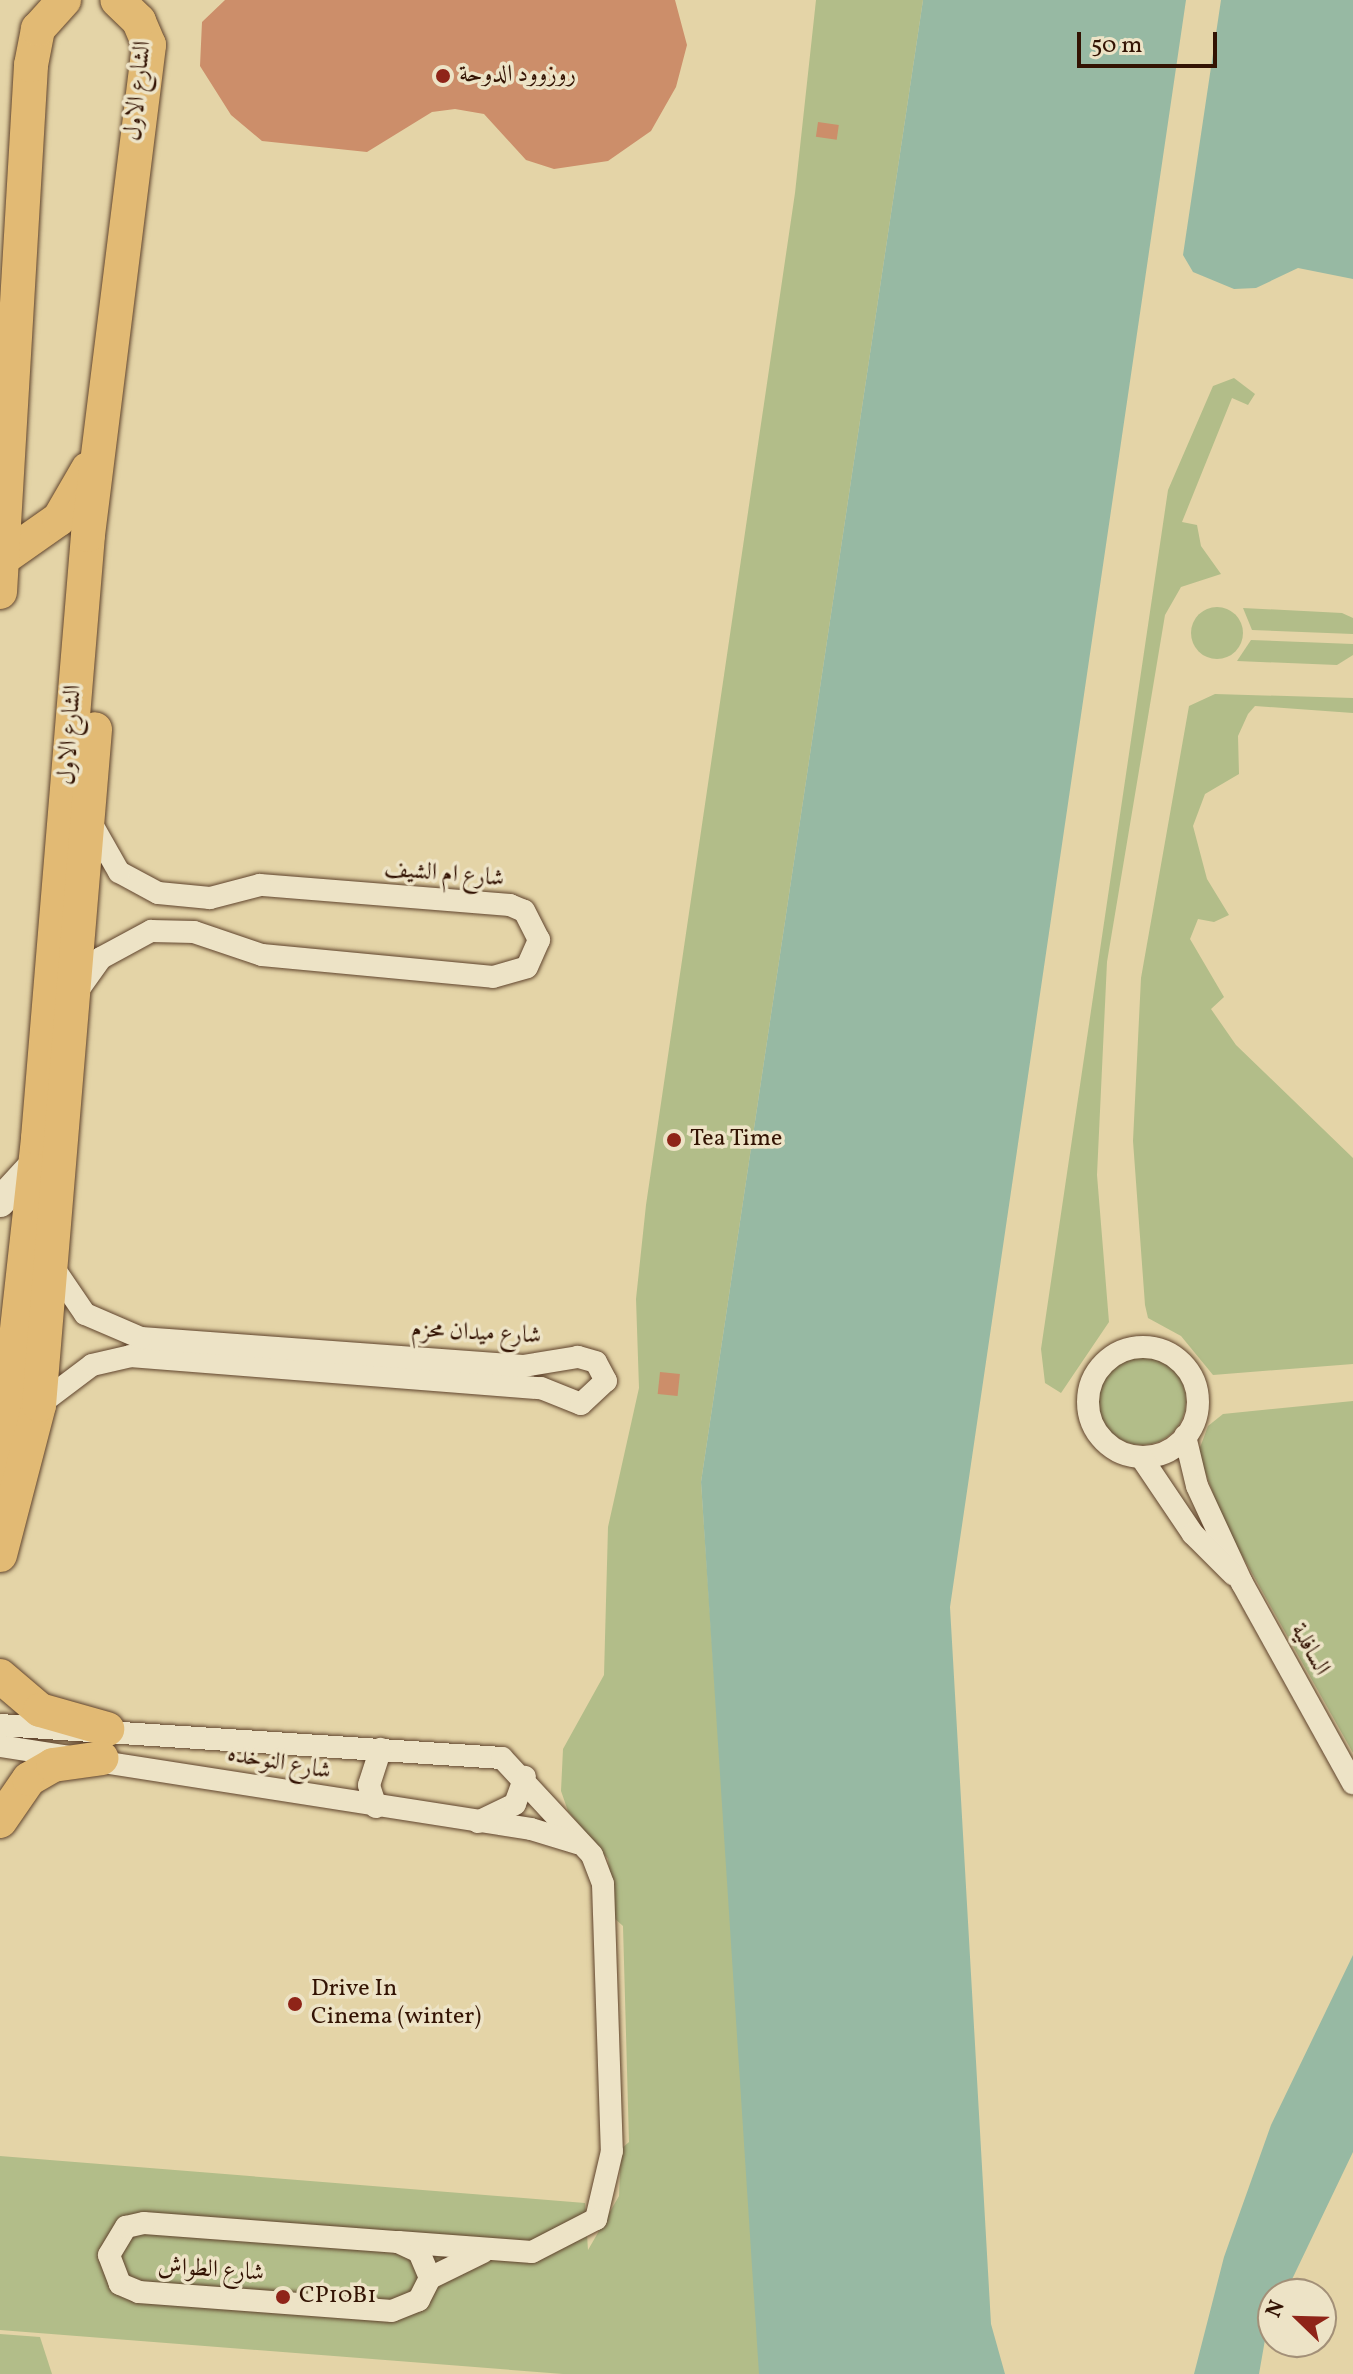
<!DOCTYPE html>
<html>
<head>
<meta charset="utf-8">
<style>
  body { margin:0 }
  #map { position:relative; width:1353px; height:2374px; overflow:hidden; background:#e4d4a7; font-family:Vollkorn,Amiri,serif }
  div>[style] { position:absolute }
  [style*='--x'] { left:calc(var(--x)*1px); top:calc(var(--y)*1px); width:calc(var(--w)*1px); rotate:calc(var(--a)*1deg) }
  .green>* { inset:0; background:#b2bd89 }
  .round { border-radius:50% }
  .water>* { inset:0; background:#97b9a3 }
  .building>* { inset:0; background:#cc8e6a; transform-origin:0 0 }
  .roads { filter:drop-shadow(0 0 2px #5f432c) drop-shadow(0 0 2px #5f432c) }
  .street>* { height:22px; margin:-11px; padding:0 11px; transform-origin:11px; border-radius:11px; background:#ede3c6 }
  .street>.ring { margin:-11px; padding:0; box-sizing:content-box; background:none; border:22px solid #ede3c6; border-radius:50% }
  .secondary>* { height:30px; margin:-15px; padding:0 15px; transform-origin:15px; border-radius:15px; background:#ede3c6 }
  .primary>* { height:34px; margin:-17px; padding:0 17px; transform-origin:17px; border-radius:17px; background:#e2ba74 }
  .dots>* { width:22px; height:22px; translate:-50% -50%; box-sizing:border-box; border:4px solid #ede3c6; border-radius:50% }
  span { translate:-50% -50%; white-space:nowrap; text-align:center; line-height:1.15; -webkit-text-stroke:7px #ede3c6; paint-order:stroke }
  .poi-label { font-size:24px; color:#331303 }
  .left { translate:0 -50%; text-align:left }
  .street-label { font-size:24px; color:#331303 }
  .north { position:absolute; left:1257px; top:2278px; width:80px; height:80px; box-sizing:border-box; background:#ede3c6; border:2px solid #a39078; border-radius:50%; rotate:293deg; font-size:22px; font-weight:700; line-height:32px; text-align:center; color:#331303 }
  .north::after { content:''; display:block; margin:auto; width:28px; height:36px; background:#8f2418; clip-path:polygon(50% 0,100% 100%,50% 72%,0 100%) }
  .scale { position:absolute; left:1077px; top:32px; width:140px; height:36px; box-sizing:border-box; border:4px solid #331303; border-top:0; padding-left:10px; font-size:24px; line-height:28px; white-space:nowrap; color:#331303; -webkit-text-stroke:6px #ede3c6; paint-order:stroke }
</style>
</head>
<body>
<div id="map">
  <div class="green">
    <i style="clip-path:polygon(816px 0,923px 0,701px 1482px,762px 2374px,563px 2374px,0 2330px,0 2156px,585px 2203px,588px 2250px,619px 2196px,621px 2149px,629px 2142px,623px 1926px,614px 1918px,608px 1859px,568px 1811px,561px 1791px,563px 1749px,604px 1675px,608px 1527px,639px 1388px,636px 1299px,646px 1205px,795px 193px)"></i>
    <i style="clip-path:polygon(1234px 378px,1255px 394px,1248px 405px,1232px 398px,1182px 522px,1197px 525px,1201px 546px,1221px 574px,1181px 587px,1165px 615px,1107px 962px,1097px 1175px,1109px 1322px,1061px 1393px,1045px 1383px,1041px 1349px,1168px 490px,1213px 386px)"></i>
    <i class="round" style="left:1191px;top:607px;width:52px;height:52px"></i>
    <i style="clip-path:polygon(1243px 608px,1342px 613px,1353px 618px,1353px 634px,1252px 630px)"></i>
    <i style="clip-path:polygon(1251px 640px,1353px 644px,1353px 655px,1337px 665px,1237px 661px)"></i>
    <i style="clip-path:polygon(1215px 694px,1353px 698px,1353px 713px,1255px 706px,1248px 714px,1238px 736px,1239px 774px,1205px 794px,1193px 826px,1207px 879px,1229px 915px,1214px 922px,1198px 919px,1190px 939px,1224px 997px,1211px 1009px,1236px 1045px,1353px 1158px,1353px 1364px,1213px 1375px,1181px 1336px,1148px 1318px,1145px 1305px,1133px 1141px,1141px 978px,1189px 706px)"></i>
    <i class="round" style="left:1098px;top:1357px;width:88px;height:88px"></i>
    <i style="clip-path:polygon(1353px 1401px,1353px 1753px,1225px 1525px,1198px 1453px,1208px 1426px,1223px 1414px)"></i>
    <i style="clip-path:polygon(0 2334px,40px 2337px,52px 2374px,0 2374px)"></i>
  </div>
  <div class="water">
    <i style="clip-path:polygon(923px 0,1186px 0,950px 1607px,991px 2324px,1005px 2374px,759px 2374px,701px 1482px)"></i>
    <i style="clip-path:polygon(1221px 0,1353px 0,1353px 279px,1298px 268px,1256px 288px,1234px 289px,1193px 272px,1183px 255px)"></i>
    <i style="clip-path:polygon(1353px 1955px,1353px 2152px,1285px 2294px,1273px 2294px,1259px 2374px,1194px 2374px,1224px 2257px,1271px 2125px)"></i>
  </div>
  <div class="building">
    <i style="clip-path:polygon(225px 0,675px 0,687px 45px,676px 87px,651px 131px,608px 161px,554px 169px,526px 160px,484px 114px,455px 109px,432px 112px,367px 152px,262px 141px,231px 115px,200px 66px,202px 22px)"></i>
    <i style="left:818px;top:122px;width:21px;height:15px;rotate:8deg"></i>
    <i style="left:660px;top:1372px;width:20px;height:22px;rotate:6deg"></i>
  </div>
  <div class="roads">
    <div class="street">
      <i style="--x:76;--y:993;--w:43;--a:-54.5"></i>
      <i style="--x:101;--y:958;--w:57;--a:-28.4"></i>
      <i style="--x:151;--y:931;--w:43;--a:1.3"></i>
      <i style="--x:194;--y:932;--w:72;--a:18.7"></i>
      <i style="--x:262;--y:955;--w:232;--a:5.4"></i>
      <i style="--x:493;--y:977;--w:35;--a:-16"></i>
      <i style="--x:527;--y:967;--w:30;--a:-66"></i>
      <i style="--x:539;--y:940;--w:33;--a:-117"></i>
      <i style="--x:524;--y:911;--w:15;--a:-157"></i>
      <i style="--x:510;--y:905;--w:251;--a:-175.4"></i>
      <i style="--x:260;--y:885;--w:52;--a:165.4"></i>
      <i style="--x:210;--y:898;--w:52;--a:-174.5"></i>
      <i style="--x:158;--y:893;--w:44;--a:-151.7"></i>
      <i style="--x:119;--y:872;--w:59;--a:-119.6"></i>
      <i class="ring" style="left:1088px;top:1347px;width:88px;height:88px"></i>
      <i style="--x:39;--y:1405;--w:66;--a:-37"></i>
      <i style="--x:92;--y:1365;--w:39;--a:-13"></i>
      <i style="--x:130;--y:1356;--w:412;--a:4.5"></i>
      <i style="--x:541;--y:1388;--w:43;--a:21.8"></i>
      <i style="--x:581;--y:1404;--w:34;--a:-43"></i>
      <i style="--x:606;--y:1381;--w:21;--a:-118"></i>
      <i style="--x:596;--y:1362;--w:19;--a:-164"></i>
      <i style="--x:578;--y:1357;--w:56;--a:170.7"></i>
      <i style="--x:523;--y:1366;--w:383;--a:-175.8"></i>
      <i style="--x:141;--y:1338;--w:61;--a:-156.8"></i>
      <i style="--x:85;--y:1314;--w:57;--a:-124.2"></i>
      <i style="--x:1185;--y:1436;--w:51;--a:76.5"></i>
      <i style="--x:1197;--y:1486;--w:107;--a:65.1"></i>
      <i style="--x:1242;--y:1583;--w:229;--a:61"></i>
      <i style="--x:1141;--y:1457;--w:93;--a:56"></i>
      <i style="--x:1193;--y:1534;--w:57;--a:45"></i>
      <i style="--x:0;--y:1725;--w:503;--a:3.76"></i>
      <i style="--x:502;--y:1758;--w:132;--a:47.1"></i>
      <i style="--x:592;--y:1855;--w:31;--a:69"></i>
      <i style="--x:603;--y:1884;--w:267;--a:88.1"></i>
      <i style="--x:612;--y:2151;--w:70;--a:103.2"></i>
      <i style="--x:596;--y:2219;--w:72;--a:152.7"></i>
      <i style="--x:532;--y:2252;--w:134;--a:-175.7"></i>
      <i style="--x:0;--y:1746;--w:537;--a:8.88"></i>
      <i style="--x:531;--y:1829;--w:48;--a:16.9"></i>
      <i style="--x:376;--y:1807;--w:23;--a:-108"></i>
      <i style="--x:369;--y:1785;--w:38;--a:-72"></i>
      <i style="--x:478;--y:1822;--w:41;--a:-25.9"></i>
      <i style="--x:515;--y:1804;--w:29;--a:-70"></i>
      <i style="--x:144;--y:2223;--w:255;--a:4.3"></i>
      <i style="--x:398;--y:2242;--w:23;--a:25"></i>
      <i style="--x:419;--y:2252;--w:28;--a:67"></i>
      <i style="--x:430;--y:2278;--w:25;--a:117"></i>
      <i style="--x:419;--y:2300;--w:29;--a:158"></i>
      <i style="--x:392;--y:2311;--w:254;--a:-175.7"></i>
      <i style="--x:139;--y:2292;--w:21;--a:-157"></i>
      <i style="--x:120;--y:2284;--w:31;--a:-111"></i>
      <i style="--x:109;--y:2255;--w:33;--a:-59"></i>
      <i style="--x:126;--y:2227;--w:18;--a:-13"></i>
      <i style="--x:430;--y:2278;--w:59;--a:-26.1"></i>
    </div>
    <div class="secondary">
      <i style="--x:0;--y:1202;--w:52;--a:-47.4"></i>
    </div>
    <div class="primary">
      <i style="--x:2;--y:559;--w:70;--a:-35.1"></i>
      <i style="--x:59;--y:519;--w:58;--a:-59.9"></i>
      <i style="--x:0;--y:592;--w:528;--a:-86.63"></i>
      <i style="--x:31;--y:65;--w:37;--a:-79"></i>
      <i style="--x:38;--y:29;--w:39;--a:-48"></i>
      <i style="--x:0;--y:1483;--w:347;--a:-83.7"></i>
      <i style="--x:38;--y:1138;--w:605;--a:-85.26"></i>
      <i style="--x:88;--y:535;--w:494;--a:-82.9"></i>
      <i style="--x:149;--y:45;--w:26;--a:-113"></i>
      <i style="--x:139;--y:21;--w:30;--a:-136"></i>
      <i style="--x:0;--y:1555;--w:155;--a:-75.4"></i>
      <i style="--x:39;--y:1405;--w:678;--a:-85.26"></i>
      <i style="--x:0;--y:1676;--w:52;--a:40.4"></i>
      <i style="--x:40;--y:1710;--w:70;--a:15.8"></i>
      <i style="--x:0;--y:1821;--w:51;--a:-55.4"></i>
      <i style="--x:29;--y:1779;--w:28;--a:-30"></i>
      <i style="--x:53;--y:1765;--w:49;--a:-8.1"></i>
    </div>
  </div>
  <div class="dots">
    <i style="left:443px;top:76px;background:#8f2418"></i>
    <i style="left:674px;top:1140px;background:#8f2418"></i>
    <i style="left:295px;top:2004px;background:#8f2418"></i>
    <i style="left:283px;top:2297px;background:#8f2418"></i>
  </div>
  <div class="poi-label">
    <span class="left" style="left:459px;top:76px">روزوود الدوحة</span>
    <span class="left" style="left:690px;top:1140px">Tea Time</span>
    <span class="left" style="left:311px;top:2004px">Drive In<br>Cinema (winter)</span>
    <span class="left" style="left:299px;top:2297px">CP10B1</span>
  </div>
  <div class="street-label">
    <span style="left:139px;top:91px;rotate:-84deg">الشارع الاول</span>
    <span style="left:71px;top:735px;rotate:-86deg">الشارع الاول</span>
    <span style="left:444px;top:875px;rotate:5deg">شارع ام الشيف</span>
    <span style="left:476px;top:1334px;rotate:3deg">شارع ميدان محزم</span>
    <span style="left:1309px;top:1650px;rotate:61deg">السافلية</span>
    <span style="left:279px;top:1764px;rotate:10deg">شارع النوخده</span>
    <span style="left:211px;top:2271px;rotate:4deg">شارع الطواش</span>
  </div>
  <div class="north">N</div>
  <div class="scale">50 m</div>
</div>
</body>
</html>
